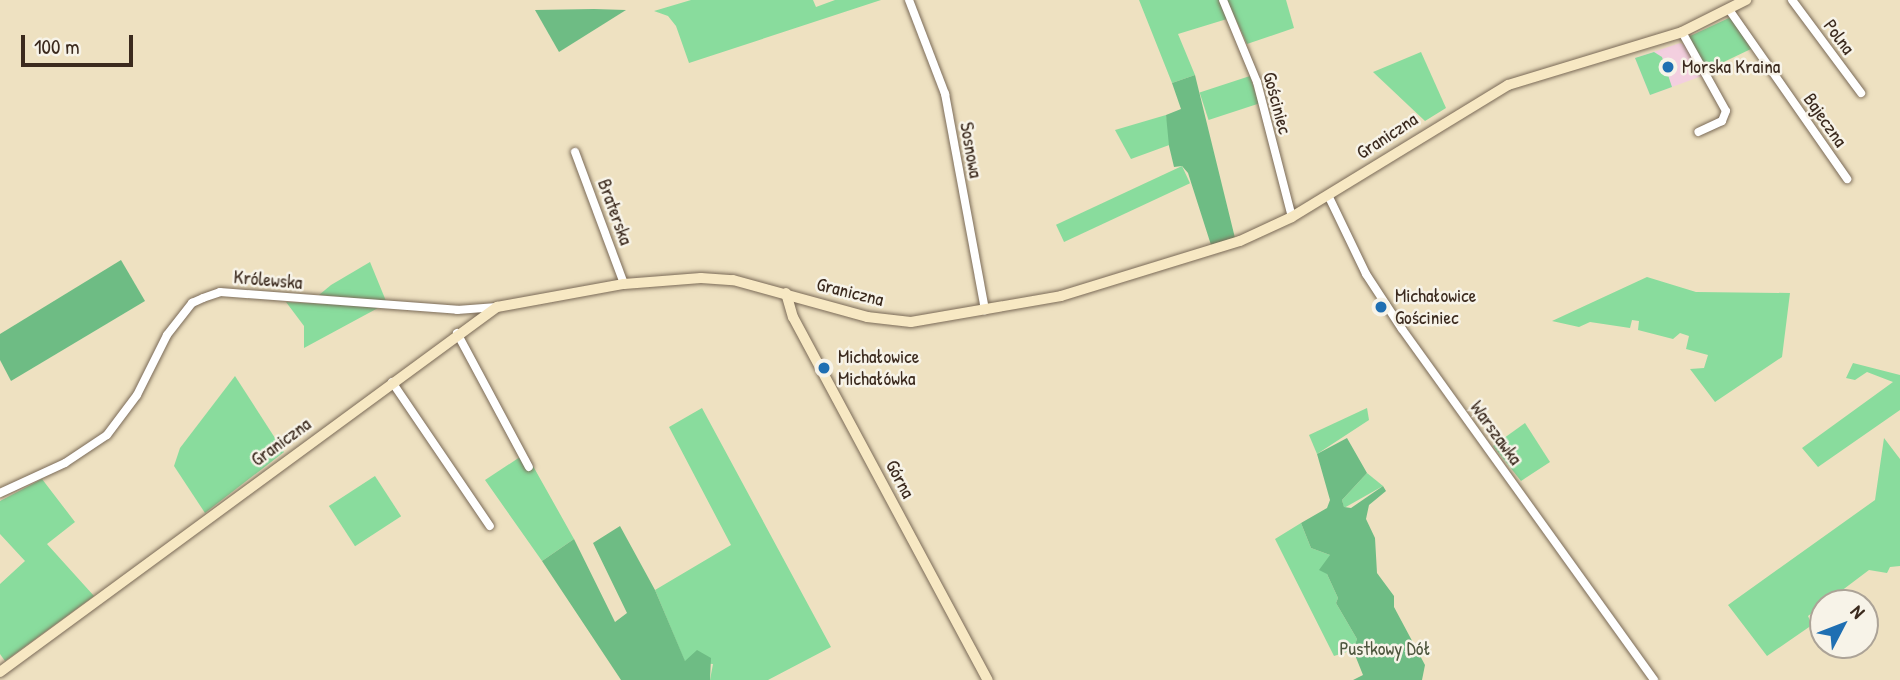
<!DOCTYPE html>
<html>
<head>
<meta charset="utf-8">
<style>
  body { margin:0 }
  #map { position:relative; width:1900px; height:680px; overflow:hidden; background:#eee1c1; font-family:"Patrick Hand",sans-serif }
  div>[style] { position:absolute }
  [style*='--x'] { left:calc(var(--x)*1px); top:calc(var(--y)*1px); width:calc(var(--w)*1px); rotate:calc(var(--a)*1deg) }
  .built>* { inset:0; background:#f3cfdf }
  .green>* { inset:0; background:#89dc9d; transform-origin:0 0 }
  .forest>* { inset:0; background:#6ebc84 }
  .roads { filter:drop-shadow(0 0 2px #7a6a57) drop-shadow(0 0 2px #7a6a57) }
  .street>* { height:8px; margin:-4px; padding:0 4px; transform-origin:4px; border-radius:4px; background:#fff }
  .secondary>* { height:10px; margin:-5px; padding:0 5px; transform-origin:5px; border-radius:5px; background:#f7e8c3 }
  .dots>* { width:19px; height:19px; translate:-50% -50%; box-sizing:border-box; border:4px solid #f7f3e8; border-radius:50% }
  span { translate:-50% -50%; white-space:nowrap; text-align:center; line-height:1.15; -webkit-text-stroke:5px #f7f3e8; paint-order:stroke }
  .street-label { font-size:19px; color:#3b2a1e }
  .poi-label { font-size:19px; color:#3b2a1e }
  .left { translate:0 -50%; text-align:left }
  .park-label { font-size:19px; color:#4e563e }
  .north { position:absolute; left:1809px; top:589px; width:70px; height:70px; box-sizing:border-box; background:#f7f3e8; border:2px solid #aca397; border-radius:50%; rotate:48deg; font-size:19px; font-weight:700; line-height:28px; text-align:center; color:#3b2a1e }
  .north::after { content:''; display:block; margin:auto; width:24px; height:32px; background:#1f6fb2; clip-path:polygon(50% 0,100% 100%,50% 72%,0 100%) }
  .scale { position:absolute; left:21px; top:35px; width:112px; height:32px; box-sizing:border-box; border:4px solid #3b2a1e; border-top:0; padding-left:9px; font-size:21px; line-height:24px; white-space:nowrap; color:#3b2a1e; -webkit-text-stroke:5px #f7f3e8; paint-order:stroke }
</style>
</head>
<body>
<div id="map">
  <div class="built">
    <i style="clip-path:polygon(1680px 43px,1687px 46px,1702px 76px,1650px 95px,1635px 58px)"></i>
  </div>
  <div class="green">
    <i style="clip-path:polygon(691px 0,813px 0,816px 7px,835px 0,881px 0,689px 63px,676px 26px,668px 16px,654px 11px)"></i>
    <i style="clip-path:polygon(1139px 0,1219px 0,1227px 19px,1178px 34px,1195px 75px,1172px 83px)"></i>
    <i style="clip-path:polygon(1227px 0,1286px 0,1294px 28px,1247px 44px)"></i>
    <i style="clip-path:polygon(1731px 17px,1753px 48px,1707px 70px,1688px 37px)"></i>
    <i style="clip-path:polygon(1421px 52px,1446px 108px,1425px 121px,1373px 72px)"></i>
    <i style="clip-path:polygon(1654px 52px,1662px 57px,1672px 87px,1650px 95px,1635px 58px)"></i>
    <i style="left:1250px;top:76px;width:29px;height:53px;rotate:72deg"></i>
    <i style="clip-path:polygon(1166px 115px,1172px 144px,1131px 159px,1115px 130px)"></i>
    <i style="left:1182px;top:166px;width:19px;height:139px;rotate:65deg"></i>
    <i style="clip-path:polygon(370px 262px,386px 301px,319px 295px,331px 285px)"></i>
    <i style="clip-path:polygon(1647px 277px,1696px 292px,1790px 293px,1782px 357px,1715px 402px,1690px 369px,1704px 368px,1708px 355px,1686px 349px,1689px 336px,1680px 333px,1673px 339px,1638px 330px,1639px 321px,1632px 320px,1630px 328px,1590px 322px,1579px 327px,1552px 321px)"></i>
    <i style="clip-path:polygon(286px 302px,354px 305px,378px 308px,304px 348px,304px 326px)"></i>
    <i style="clip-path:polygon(1853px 363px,1900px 375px,1900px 410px,1818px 467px,1802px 448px,1893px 382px,1867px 372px,1855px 380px,1846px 378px)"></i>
    <i style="clip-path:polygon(235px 376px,284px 452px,205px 513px,174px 466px,180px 448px)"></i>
    <i style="clip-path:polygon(702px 408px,831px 647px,768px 680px,710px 680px,713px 664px,685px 662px,655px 590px,731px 545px,669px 427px)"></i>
    <i style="clip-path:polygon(1367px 408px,1369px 420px,1317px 454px,1309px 435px)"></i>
    <i style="clip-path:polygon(1525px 423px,1550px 462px,1521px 481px,1493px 446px)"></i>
    <i style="clip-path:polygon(1884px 438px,1900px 459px,1900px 566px,1890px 567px,1887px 573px,1869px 570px,1808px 616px,1812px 625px,1767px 656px,1728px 605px,1875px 500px)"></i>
    <i style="clip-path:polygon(520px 457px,526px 469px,533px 466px,574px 539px,542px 561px,485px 480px)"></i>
    <i style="clip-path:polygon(1367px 473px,1383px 486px,1344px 508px,1342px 500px)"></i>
    <i style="left:375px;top:476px;width:48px;height:55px;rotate:57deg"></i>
    <i style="clip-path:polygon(42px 479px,75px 522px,47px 544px,94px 596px,5px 661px,0 654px,0 584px,25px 561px,0 534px,0 501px)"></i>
    <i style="clip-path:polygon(1301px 523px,1311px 548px,1330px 555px,1327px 574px,1338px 598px,1336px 603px,1357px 639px,1353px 650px,1334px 656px,1275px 539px)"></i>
  </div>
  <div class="forest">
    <i style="clip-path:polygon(594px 9px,626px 10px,559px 52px,535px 10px)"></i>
    <i style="clip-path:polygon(1195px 75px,1235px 238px,1211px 245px,1188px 173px,1182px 166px,1174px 167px,1169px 146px,1166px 115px,1181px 109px,1172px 83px)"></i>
    <i style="clip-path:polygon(121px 260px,145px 301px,11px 381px,0 360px,0 334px)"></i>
    <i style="clip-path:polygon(1347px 438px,1367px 473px,1342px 500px,1344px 507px,1351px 508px,1383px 486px,1386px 491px,1369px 505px,1366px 519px,1375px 538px,1377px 573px,1394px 596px,1394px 607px,1425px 665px,1422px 680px,1353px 680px,1363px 675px,1353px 650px,1357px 639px,1336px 603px,1338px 598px,1327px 574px,1319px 570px,1330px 555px,1311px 548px,1301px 523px,1327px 508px,1330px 500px,1317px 454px)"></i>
    <i style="clip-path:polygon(620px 526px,655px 590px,685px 661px,697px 650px,711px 658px,710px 680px,621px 680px,542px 561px,574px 539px,615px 622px,627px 613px,593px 543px)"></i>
  </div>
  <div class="roads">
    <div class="street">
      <i style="--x:909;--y:0;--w:101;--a:69"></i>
      <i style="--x:945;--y:94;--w:220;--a:79.5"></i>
      <i style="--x:1223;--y:0;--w:89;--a:67.5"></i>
      <i style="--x:1257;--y:82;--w:139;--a:75.5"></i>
      <i style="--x:1792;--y:0;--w:116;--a:53.4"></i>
      <i style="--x:1730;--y:11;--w:205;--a:55.1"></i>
      <i style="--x:1682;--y:32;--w:90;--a:60.9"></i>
      <i style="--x:1726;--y:111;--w:11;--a:112"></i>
      <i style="--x:1722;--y:121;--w:26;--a:155"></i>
      <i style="--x:575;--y:152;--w:141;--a:69.6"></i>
      <i style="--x:1328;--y:195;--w:88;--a:64.3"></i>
      <i style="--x:1366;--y:274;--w:66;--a:56.8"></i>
      <i style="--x:1402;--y:329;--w:432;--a:54.3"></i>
      <i style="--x:457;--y:333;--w:152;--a:61.8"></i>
      <i style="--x:392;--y:382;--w:174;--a:55.8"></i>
      <i style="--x:0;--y:493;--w:72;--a:-24.8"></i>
      <i style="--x:65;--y:463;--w:50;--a:-33.7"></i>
      <i style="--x:107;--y:435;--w:50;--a:-53.1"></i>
      <i style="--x:137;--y:395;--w:67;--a:-63.4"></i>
      <i style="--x:167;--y:335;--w:41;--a:-52"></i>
      <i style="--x:192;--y:303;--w:12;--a:-24"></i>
      <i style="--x:203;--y:298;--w:18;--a:-19"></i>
      <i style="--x:220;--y:292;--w:238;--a:4.3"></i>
      <i style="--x:457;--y:310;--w:40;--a:-4.3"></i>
    </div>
    <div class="secondary">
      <i style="--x:786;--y:293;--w:25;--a:74"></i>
      <i style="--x:793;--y:317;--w:412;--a:61.8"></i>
      <i style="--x:0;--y:672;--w:617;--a:-36.29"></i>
      <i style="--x:497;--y:307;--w:129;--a:-10.3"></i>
      <i style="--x:624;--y:284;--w:77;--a:-4.5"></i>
      <i style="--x:701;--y:278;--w:32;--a:4"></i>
      <i style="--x:733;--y:280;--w:139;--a:15.4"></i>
      <i style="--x:867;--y:317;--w:44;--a:6.5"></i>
      <i style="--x:911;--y:322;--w:152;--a:-9.8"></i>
      <i style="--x:1061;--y:296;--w:187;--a:-17.1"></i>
      <i style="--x:1240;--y:241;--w:57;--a:-24.8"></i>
      <i style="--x:1292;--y:217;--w:253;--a:-31.4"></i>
      <i style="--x:1508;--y:85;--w:182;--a:-16.9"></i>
      <i style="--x:1682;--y:32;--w:72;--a:-26.6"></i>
    </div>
  </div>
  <div class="dots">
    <i style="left:1668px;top:67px;background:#1f6fb2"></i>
    <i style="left:1381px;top:307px;background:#1f6fb2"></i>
    <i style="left:824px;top:368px;background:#1f6fb2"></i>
  </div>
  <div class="street-label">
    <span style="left:1839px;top:37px;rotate:53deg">Polna</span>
    <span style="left:1277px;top:103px;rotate:75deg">Gościniec</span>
    <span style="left:1825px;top:120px;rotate:55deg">Bajeczna</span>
    <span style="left:1387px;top:136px;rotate:-33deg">Graniczna</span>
    <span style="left:971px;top:150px;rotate:80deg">Sosnowa</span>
    <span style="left:615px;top:212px;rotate:70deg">Braterska</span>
    <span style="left:268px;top:280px;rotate:5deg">Królewska</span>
    <span style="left:850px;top:292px;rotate:14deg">Graniczna</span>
    <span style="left:1496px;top:433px;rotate:54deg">Warszawka</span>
    <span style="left:281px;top:442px;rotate:-36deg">Graniczna</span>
    <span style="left:900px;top:479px;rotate:62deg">Górna</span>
  </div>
  <div class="poi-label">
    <span class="left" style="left:1682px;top:67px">Morska Kraina</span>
    <span class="left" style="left:1395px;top:307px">Michałowice<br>Gościniec</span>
    <span class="left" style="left:838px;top:368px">Michałowice<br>Michałówka</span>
  </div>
  <div class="park-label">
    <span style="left:1385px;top:649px">Pustkowy Dół</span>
  </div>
  <div class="north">N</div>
  <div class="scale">100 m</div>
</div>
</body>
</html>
